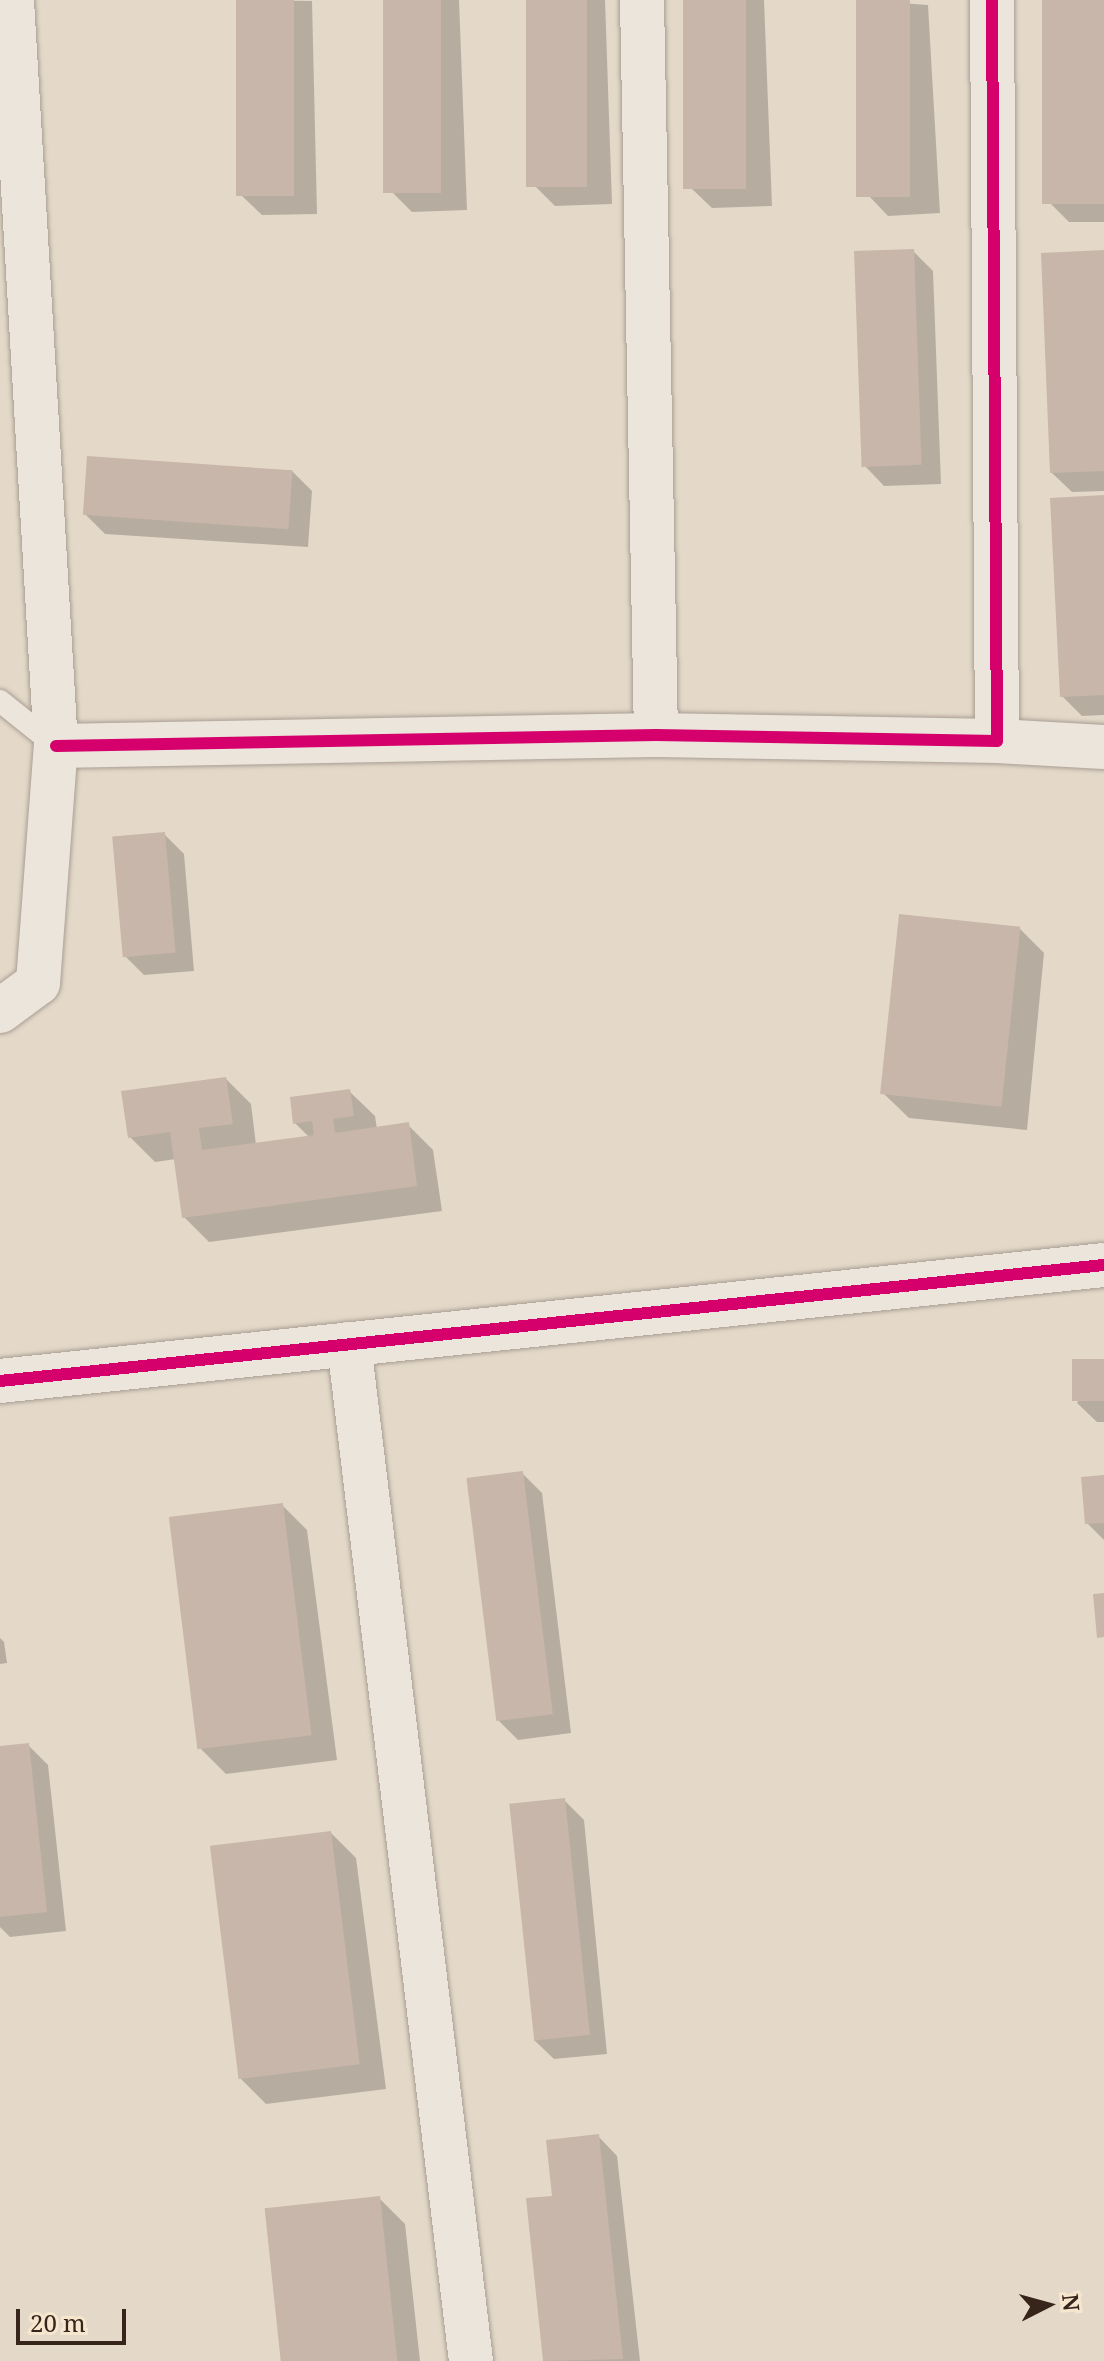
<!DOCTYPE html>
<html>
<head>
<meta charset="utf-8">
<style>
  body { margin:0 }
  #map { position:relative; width:1104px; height:2361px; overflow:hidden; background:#e4d9c9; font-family:"Noto Serif",serif }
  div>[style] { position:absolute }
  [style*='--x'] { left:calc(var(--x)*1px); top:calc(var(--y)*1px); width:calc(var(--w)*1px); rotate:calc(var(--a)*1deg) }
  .shadow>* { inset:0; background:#0003 }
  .building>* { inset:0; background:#c8b6aa; transform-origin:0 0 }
  .roads { filter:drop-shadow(0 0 2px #a99e93) drop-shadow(0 0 2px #a99e93) }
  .lane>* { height:22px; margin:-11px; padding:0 11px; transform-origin:11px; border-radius:11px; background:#ece5db }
  .street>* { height:44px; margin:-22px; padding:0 22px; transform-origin:22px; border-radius:22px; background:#ece5db }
  .cycleway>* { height:12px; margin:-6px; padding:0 6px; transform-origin:6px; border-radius:6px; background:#d6006c }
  span { translate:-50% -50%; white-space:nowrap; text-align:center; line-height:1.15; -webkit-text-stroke:8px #f6e6ce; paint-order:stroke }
  .north { position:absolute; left:1008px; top:2265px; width:80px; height:80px; -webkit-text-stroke:6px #f6e6ce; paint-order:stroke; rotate:84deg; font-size:22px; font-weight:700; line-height:32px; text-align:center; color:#37251b }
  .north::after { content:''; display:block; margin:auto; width:28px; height:36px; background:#37251b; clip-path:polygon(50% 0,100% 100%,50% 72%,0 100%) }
  .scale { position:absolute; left:16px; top:2309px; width:110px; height:36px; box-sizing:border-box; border:4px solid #37251b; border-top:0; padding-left:10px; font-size:24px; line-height:28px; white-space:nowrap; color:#37251b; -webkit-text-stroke:6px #f6e6ce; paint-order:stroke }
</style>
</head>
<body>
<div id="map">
  <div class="shadow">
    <i style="clip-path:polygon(238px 0,312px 1px,317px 214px,262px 215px,242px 196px)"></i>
    <i style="clip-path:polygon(385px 0,459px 0,467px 210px,412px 212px,392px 192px)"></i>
    <i style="clip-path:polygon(528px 0,605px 0,612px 204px,555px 206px,536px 187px)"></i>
    <i style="clip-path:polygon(685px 0,764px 0,772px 206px,712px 208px,692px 189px)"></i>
    <i style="clip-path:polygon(858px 0,928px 5px,940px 213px,888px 216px,869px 196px)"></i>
    <i style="clip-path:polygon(1044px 0,1104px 0,1104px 222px,1069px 222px,1050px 203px)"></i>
    <i style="clip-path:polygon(913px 251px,933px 271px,941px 484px,884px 486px,865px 466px)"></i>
    <i style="clip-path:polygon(1104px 252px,1104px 491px,1072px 492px,1052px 473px)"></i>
    <i style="clip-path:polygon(292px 471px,312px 491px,308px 547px,105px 534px,85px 514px)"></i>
    <i style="clip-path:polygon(1104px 497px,1104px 715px,1082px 716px,1062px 696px)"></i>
    <i style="clip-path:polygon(164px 834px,184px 854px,194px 971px,144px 975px,124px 955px)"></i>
    <i style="clip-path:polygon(1019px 928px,1044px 953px,1027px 1130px,909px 1118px,883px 1093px)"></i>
    <i style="clip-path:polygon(226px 1079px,251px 1104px,256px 1145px,310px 1138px,295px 1123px,349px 1091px,375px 1116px,377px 1129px,408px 1125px,433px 1150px,442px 1211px,209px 1242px,184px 1217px,176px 1159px,155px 1162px,130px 1137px)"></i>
    <i style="clip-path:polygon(1104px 1361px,1104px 1422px,1097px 1422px,1077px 1403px)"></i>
    <i style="clip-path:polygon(522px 1473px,542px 1493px,571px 1733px,518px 1740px,498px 1720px)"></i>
    <i style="clip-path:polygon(1104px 1477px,1104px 1540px,1087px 1523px)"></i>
    <i style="clip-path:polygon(282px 1505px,307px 1530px,337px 1760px,226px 1774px,201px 1749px)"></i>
    <i style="clip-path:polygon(0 1638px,4px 1642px,7px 1663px,0 1664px)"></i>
    <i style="clip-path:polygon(28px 1745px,48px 1765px,66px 1931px,10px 1937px,0 1927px,0 1748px)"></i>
    <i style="clip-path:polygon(564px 1800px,584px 1820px,607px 2054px,554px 2059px,534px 2040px)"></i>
    <i style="clip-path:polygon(331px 1833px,356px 1858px,386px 2089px,266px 2104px,241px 2079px)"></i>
    <i style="clip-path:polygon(598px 2136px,617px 2156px,640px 2361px,545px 2361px,528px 2200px,554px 2197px)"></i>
    <i style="clip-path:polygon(380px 2199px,405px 2224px,420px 2361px,284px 2361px)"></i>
  </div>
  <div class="building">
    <i style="left:236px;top:0;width:58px;height:196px"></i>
    <i style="left:383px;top:0;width:58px;height:193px"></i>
    <i style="left:526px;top:0;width:61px;height:187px"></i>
    <i style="left:683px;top:0;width:63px;height:189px"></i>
    <i style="left:856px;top:0;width:54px;height:197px"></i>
    <i style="left:1042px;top:0;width:62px;height:204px"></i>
    <i style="left:914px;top:249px;width:216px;height:60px;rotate:88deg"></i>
    <i style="clip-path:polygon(1104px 250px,1104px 471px,1050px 473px,1041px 253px)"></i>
    <i style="left:87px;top:456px;width:206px;height:59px;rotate:4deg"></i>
    <i style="clip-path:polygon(1104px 495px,1104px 695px,1060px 697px,1050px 498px)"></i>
    <i style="left:165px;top:832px;width:121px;height:53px;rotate:85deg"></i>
    <i style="left:899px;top:914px;width:122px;height:181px;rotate:6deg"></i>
    <i style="clip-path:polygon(226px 1077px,233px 1124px,199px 1128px,202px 1150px,314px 1135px,312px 1121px,293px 1124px,290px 1097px,350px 1089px,354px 1116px,333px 1119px,335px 1133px,409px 1122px,417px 1186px,182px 1218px,170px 1132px,128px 1138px,121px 1091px)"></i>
    <i style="left:1104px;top:1359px;width:42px;height:32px;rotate:90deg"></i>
    <i style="left:523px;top:1471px;width:245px;height:57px;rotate:83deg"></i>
    <i style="clip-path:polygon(1104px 1475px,1104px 1523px,1085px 1524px,1081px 1477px)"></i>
    <i style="left:283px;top:1503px;width:234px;height:115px;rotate:83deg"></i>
    <i style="clip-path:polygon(1104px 1593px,1104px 1637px,1097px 1638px,1093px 1594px)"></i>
    <i style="clip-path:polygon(29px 1743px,47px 1912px,0 1917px,0 1746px)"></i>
    <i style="left:565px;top:1798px;width:238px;height:56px;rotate:84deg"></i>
    <i style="left:331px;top:1831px;width:235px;height:122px;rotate:83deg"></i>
    <i style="clip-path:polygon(599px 2134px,623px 2359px,543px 2361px,526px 2198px,552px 2196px,546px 2140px)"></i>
    <i style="left:380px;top:2196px;width:166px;height:116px;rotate:84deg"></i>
  </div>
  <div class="roads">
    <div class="lane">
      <i style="--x:0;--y:701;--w:70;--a:38.7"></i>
    </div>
    <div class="street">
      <i style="--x:642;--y:0;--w:735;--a:88.91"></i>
      <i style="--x:997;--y:741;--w:107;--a:3.2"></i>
      <i style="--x:56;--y:746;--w:600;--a:-1.05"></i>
      <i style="--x:656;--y:735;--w:341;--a:1"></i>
      <i style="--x:997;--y:741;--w:741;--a:-90.39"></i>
      <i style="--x:0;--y:1011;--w:47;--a:-36.4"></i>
      <i style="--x:38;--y:983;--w:238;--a:-85.7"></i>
      <i style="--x:56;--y:746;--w:747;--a:-93.38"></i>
      <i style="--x:349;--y:1344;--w:1024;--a:83.16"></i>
      <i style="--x:0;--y:1381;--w:1110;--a:-6"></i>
    </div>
  </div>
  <div class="cycleway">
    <i style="--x:56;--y:746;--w:600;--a:-1.05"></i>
    <i style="--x:656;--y:735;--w:341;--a:1"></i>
    <i style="--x:997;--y:741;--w:741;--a:-90.39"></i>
    <i style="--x:0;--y:1381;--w:1110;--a:-6"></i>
  </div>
  <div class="north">N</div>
  <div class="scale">20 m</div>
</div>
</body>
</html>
